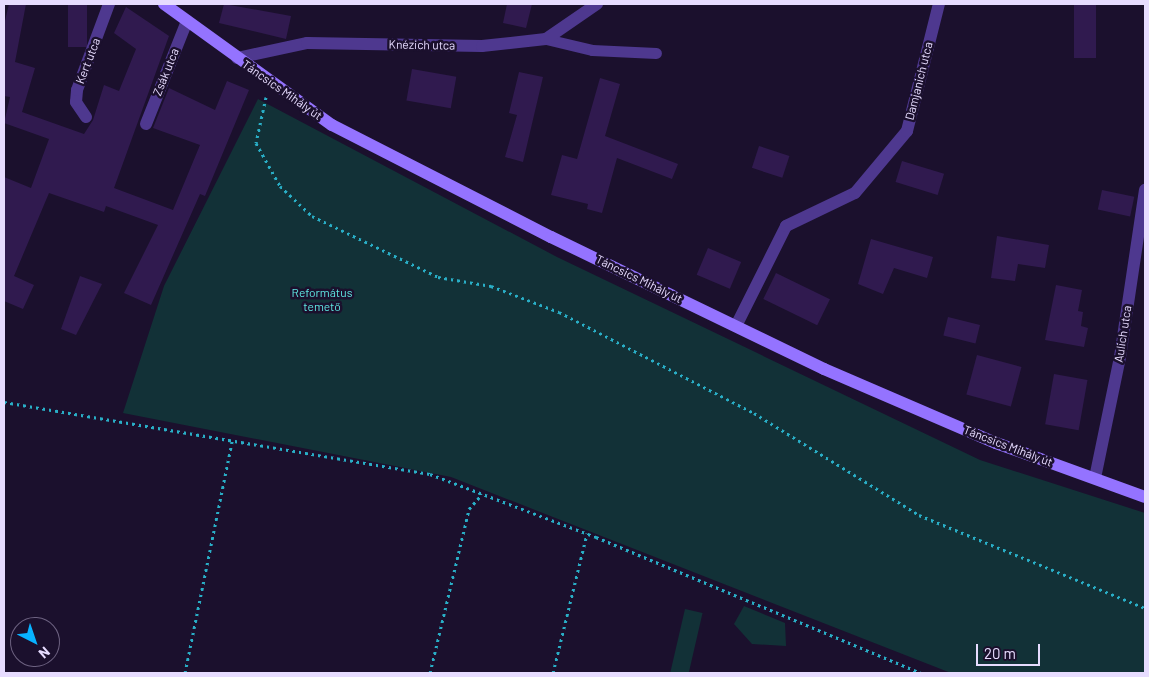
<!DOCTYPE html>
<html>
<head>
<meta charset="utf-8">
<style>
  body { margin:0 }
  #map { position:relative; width:1149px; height:677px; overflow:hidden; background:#1b102d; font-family:Barlow,sans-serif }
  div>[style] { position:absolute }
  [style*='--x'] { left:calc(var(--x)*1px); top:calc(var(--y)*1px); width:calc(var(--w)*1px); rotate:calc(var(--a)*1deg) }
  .green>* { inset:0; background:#123137; transform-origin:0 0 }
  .building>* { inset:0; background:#301a4f; transform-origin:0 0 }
  .path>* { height:3px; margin-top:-1.5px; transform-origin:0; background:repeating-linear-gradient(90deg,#29aec6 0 2.5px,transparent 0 6.5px) }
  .service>* { height:11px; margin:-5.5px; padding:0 5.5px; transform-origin:5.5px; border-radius:5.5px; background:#4e388f }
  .minor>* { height:12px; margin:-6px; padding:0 6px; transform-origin:6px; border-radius:6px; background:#4e388f }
  .secondary>* { height:12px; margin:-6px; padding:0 6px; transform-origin:6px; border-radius:6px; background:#9473ff }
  span { translate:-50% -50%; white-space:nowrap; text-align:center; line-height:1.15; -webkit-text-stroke:5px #1b102d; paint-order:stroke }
  .street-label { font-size:12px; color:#e7dcff }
  .park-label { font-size:12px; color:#5fe8e3 }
  .frame { position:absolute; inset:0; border:5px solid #e7dcff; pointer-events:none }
  .north { position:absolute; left:10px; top:617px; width:50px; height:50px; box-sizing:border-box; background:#1b102d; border:1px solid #6d6281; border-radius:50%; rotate:139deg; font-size:14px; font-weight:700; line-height:20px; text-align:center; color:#e7dcff }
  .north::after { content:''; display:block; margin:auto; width:18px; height:22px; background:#08b2ff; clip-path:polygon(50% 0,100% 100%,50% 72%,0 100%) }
  .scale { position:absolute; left:976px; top:644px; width:64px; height:22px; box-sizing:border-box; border:2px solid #e7dcff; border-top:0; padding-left:6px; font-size:15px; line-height:18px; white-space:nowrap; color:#e7dcff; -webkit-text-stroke:4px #1b102d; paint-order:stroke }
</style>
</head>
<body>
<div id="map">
  <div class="green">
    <i style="clip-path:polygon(258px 99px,557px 257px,980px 460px,1145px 513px,1145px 673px,951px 673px,451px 477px,123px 413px,164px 286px)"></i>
    <i style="clip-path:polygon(744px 606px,785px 623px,786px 646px,752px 644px,734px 624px)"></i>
    <i style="left:685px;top:609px;width:18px;height:66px;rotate:13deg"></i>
  </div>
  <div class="building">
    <i style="clip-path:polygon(9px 4px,26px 4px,15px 62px,35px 68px,22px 112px,84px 134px,93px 120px,104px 85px,119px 91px,136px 49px,114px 33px,126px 7px,169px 36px,114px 188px,173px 210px,200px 145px,153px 128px,169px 88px,215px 110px,227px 81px,249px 90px,205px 196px,200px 194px,151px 305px,124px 293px,158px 225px,106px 206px,104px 212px,49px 193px,14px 276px,34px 285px,23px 309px,4px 301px,4px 177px,31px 188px,49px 139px,4px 123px,10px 97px,4px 96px,4px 25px)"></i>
    <i style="left:68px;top:4px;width:19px;height:43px"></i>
    <i style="clip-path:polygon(224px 4px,291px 16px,286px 39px,219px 23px)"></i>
    <i style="clip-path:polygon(507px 4px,532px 4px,526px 28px,503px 23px)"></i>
    <i style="left:1074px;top:4px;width:22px;height:54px"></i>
    <i style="left:412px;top:69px;width:45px;height:32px;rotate:10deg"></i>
    <i style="clip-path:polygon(519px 72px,543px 77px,523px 162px,505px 157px,517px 115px,509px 113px)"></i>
    <i style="clip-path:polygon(600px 78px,620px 84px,605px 136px,678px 164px,672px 179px,617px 158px,602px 213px,587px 209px,588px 204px,551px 195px,562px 155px,577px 159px)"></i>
    <i style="left:759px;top:146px;width:32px;height:23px;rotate:18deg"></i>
    <i style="left:902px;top:161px;width:44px;height:22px;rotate:17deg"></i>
    <i style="left:1102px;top:190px;width:33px;height:20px;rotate:12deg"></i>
    <i style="clip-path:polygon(997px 236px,1049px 245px,1045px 268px,1018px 264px,1015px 281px,991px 278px)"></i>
    <i style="clip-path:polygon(871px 239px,933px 257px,927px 278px,894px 268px,883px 294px,858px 284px)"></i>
    <i style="left:708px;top:248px;width:36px;height:29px;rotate:23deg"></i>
    <i style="left:776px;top:273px;width:60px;height:29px;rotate:26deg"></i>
    <i style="clip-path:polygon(80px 276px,102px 284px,76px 335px,61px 329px)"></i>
    <i style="clip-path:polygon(1056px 285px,1082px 290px,1078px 311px,1083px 312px,1081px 326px,1088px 328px,1084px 347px,1045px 340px)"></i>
    <i style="left:948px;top:317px;width:33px;height:19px;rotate:14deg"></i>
    <i style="left:977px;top:355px;width:46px;height:41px;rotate:15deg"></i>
    <i style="left:1054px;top:374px;width:34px;height:51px;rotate:10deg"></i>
  </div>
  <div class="path">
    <i style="--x:266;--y:97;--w:47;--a:102.3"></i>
    <i style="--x:256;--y:143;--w:49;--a:60.8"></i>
    <i style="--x:280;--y:186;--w:44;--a:43.2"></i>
    <i style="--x:312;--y:216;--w:140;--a:25.8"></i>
    <i style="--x:438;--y:277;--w:54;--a:9.6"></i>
    <i style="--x:491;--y:286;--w:73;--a:20.9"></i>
    <i style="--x:559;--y:312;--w:220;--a:27.4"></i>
    <i style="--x:754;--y:413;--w:194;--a:31.7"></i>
    <i style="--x:919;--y:515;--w:244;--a:22.4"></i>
    <i style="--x:4;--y:402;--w:432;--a:9.6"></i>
    <i style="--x:430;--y:474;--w:178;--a:20.8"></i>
    <i style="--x:596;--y:537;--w:352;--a:22.7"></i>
    <i style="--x:185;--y:673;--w:240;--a:-78.5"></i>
    <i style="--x:430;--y:673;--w:169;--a:-76.6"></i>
    <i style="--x:469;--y:509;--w:20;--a:-49"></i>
    <i style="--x:553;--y:673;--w:144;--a:-76.3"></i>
  </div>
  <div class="service">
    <i style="--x:546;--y:39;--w:47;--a:13.4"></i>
    <i style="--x:592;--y:50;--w:64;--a:2.7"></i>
  </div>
  <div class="minor">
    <i style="--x:237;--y:58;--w:72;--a:-12.1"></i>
    <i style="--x:307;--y:43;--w:175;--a:1"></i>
    <i style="--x:482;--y:46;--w:64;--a:-6.2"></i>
    <i style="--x:546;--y:39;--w:62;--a:-34.5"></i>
    <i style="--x:86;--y:117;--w:18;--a:-124"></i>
    <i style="--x:76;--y:102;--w:12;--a:-85"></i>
    <i style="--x:77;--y:90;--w:92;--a:-69.6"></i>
    <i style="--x:146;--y:124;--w:111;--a:-68.3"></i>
    <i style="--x:736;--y:326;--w:112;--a:-63.4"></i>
    <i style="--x:786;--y:226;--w:76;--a:-25.6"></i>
    <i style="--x:855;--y:193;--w:81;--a:-50"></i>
    <i style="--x:907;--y:131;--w:131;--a:-75.9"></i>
    <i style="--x:1095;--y:478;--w:124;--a:-78.3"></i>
    <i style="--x:1120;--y:357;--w:169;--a:-81.5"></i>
  </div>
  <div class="secondary">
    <i style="--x:164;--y:4;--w:207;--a:35.8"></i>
    <i style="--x:332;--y:125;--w:246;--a:27.1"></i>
    <i style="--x:551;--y:237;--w:303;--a:25.8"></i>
    <i style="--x:824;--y:369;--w:187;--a:23.3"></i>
    <i style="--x:996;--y:443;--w:158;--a:19.9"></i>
  </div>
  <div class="street-label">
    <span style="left:422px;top:45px;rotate:1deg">Knézich utca</span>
    <span style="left:88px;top:61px;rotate:-69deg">Kert utca</span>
    <span style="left:166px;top:72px;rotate:-68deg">Zsák utca</span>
    <span style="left:919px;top:81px;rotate:-76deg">Damjanich utca</span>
    <span style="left:282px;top:90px;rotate:35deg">Táncsics Mihály út</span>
    <span style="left:639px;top:279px;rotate:26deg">Táncsics Mihály út</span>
    <span style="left:1123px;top:334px;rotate:-81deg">Aulich utca</span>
    <span style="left:1008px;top:446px;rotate:21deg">Táncsics Mihály út</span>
  </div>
  <div class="park-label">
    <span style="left:322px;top:300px">Református<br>temető</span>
  </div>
  <div class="frame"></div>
  <div class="north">N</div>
  <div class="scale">20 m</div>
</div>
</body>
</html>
